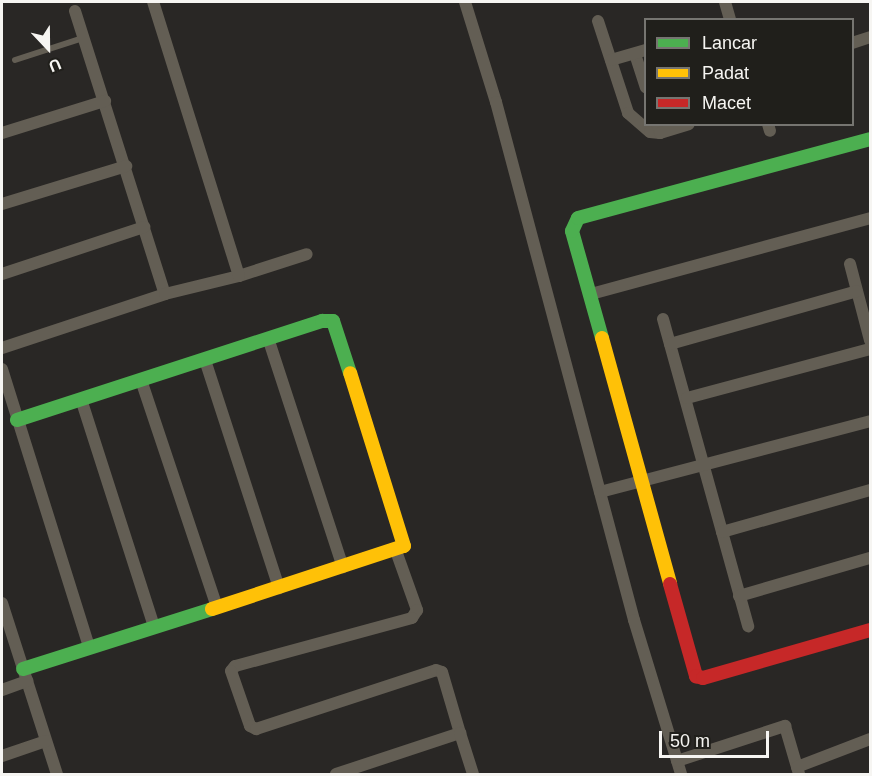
<!DOCTYPE html>
<html>
<head>
<meta charset="utf-8">
<style>
  body { margin:0 }
  #map { position:relative; width:872px; height:776px; overflow:hidden; background:#292725; font-family:Helvetica,sans-serif }
  div>[style] { position:absolute }
  [style*='--x'] { left:calc(var(--x)*1px); top:calc(var(--y)*1px); width:calc(var(--w)*1px); rotate:calc(var(--a)*1deg) }
  .lane>* { height:6px; margin:-3px; padding:0 3px; transform-origin:3px; border-radius:3px; background:#635e54 }
  .street>* { height:12px; margin:-6px; padding:0 6px; transform-origin:6px; border-radius:6px; background:#635e54 }
  .fast>* { height:14px; margin:-7px; padding:0 7px; transform-origin:7px; border-radius:7px; background:#4caf50 }
  .slow>* { height:14px; margin:-7px; padding:0 7px; transform-origin:7px; border-radius:7px; background:#ffc107 }
  .jam>* { height:14px; margin:-7px; padding:0 7px; transform-origin:7px; border-radius:7px; background:#c62828 }
  span { translate:-50% -50%; white-space:nowrap; text-align:center; line-height:1.15; -webkit-text-stroke:4.5px #201f1b; paint-order:stroke }
  .frame { position:absolute; inset:0; border:3px solid #f6f5f2; pointer-events:none }
  .legend { position:absolute; left:644px; top:18px; width:210px; height:108px; box-sizing:border-box; background:#201f1b; border:2px solid #767571; margin:0; padding:8px 10px; list-style:none; font-size:18px; color:#f6f5f2 }
  .legend li { display:flex; align-items:center; gap:12px; height:30px }
  .legend b { width:30px; border:2px solid #767571 }
  .north { position:absolute; left:18px; top:18px; width:60px; height:60px; -webkit-text-stroke:4px #201f1b; paint-order:stroke; rotate:158deg; font-size:16px; font-weight:700; line-height:24px; text-align:center; color:#f6f5f2 }
  .north::after { content:''; display:block; margin:auto; width:21px; height:27px; background:#f6f5f2; clip-path:polygon(50% 0,100% 100%,50% 72%,0 100%) }
  .scale { position:absolute; left:659px; top:731px; width:110px; height:27px; box-sizing:border-box; border:3px solid #f6f5f2; border-top:0; padding-left:8px; font-size:18px; line-height:21px; white-space:nowrap; color:#f6f5f2; -webkit-text-stroke:4px #201f1b; paint-order:stroke }
</style>
</head>
<body>
<div id="map">
  <div class="lane">
    <i style="--x:15;--y:60;--w:71;--a:-17.9"></i>
  </div>
  <div class="street">
    <i style="--x:465;--y:2;--w:105;--a:72.8"></i>
    <i style="--x:496;--y:102;--w:536;--a:75.08"></i>
    <i style="--x:634;--y:620;--w:161;--a:73"></i>
    <i style="--x:725;--y:2;--w:19;--a:74"></i>
    <i style="--x:75;--y:11;--w:297;--a:72.4"></i>
    <i style="--x:598;--y:21;--w:97;--a:71.9"></i>
    <i style="--x:628;--y:113;--w:29;--a:41"></i>
    <i style="--x:650;--y:132;--w:10;--a:6"></i>
    <i style="--x:660;--y:133;--w:9;--a:-108"></i>
    <i style="--x:852;--y:43;--w:19;--a:-18"></i>
    <i style="--x:635;--y:54;--w:35;--a:72"></i>
    <i style="--x:611;--y:60;--w:36;--a:-16"></i>
    <i style="--x:768;--y:124;--w:7;--a:74"></i>
    <i style="--x:2;--y:133;--w:108;--a:-17.3"></i>
    <i style="--x:660;--y:133;--w:30;--a:-17"></i>
    <i style="--x:2;--y:204;--w:130;--a:-17"></i>
    <i style="--x:850;--y:264;--w:79;--a:75.3"></i>
    <i style="--x:2;--y:274;--w:150;--a:-18.3"></i>
    <i style="--x:239;--y:276;--w:71;--a:-17.9"></i>
    <i style="--x:591;--y:294;--w:289;--a:-15.2"></i>
    <i style="--x:663;--y:319;--w:319;--a:74.5"></i>
    <i style="--x:269;--y:341;--w:238;--a:71.9"></i>
    <i style="--x:670;--y:344;--w:194;--a:-15.8"></i>
    <i style="--x:2;--y:348;--w:172;--a:-18.3"></i>
    <i style="--x:165;--y:294;--w:76;--a:-13.7"></i>
    <i style="--x:239;--y:276;--w:287;--a:-107.4"></i>
    <i style="--x:205;--y:360;--w:240;--a:72"></i>
    <i style="--x:2;--y:369;--w:290;--a:72.6"></i>
    <i style="--x:141;--y:380;--w:239;--a:71.5"></i>
    <i style="--x:687;--y:398;--w:189;--a:-15"></i>
    <i style="--x:81;--y:399;--w:238;--a:72.2"></i>
    <i style="--x:600;--y:492;--w:279;--a:-14.7"></i>
    <i style="--x:722;--y:532;--w:154;--a:-15.8"></i>
    <i style="--x:396;--y:551;--w:63;--a:70.4"></i>
    <i style="--x:417;--y:610;--w:9;--a:122"></i>
    <i style="--x:412;--y:618;--w:183;--a:164.8"></i>
    <i style="--x:235;--y:666;--w:6;--a:129"></i>
    <i style="--x:231;--y:671;--w:58;--a:70.9"></i>
    <i style="--x:250;--y:726;--w:7;--a:27"></i>
    <i style="--x:256;--y:729;--w:189;--a:-18.1"></i>
    <i style="--x:436;--y:670;--w:6;--a:18"></i>
    <i style="--x:442;--y:672;--w:64;--a:73.6"></i>
    <i style="--x:739;--y:596;--w:136;--a:-16.2"></i>
    <i style="--x:2;--y:603;--w:180;--a:72.2"></i>
    <i style="--x:2;--y:690;--w:27;--a:-20"></i>
    <i style="--x:2;--y:756;--w:46;--a:-18.8"></i>
    <i style="--x:677;--y:761;--w:114;--a:-18"></i>
    <i style="--x:785;--y:726;--w:50;--a:73.7"></i>
    <i style="--x:797;--y:767;--w:78;--a:-21"></i>
    <i style="--x:336;--y:774;--w:131;--a:-18.3"></i>
    <i style="--x:460;--y:733;--w:43;--a:72.4"></i>
  </div>
  <div class="fast">
    <i style="--x:602;--y:338;--w:111;--a:-105.7"></i>
    <i style="--x:572;--y:231;--w:14;--a:-65"></i>
    <i style="--x:578;--y:218;--w:302;--a:-15.1"></i>
    <i style="--x:17;--y:420;--w:321;--a:-18"></i>
    <i style="--x:322;--y:321;--w:11;--a:0"></i>
    <i style="--x:333;--y:321;--w:55;--a:71.9"></i>
    <i style="--x:23;--y:669;--w:198;--a:-17.6"></i>
  </div>
  <div class="slow">
    <i style="--x:602;--y:338;--w:255;--a:74.5"></i>
    <i style="--x:212;--y:609;--w:202;--a:-18.2"></i>
    <i style="--x:404;--y:546;--w:181;--a:-107.3"></i>
  </div>
  <div class="jam">
    <i style="--x:670;--y:584;--w:96;--a:74.2"></i>
    <i style="--x:696;--y:676;--w:7;--a:16"></i>
    <i style="--x:703;--y:678;--w:174;--a:-16"></i>
  </div>
  <div class="frame"></div>
  <ul class="legend">
  <li><b style="height:8px;background:#4caf50"></b>Lancar</li>
  <li><b style="height:8px;background:#ffc107"></b>Padat</li>
  <li><b style="height:8px;background:#c62828"></b>Macet</li>
  </ul>
  <div class="north">U</div>
  <div class="scale">50 m</div>
</div>
</body>
</html>
